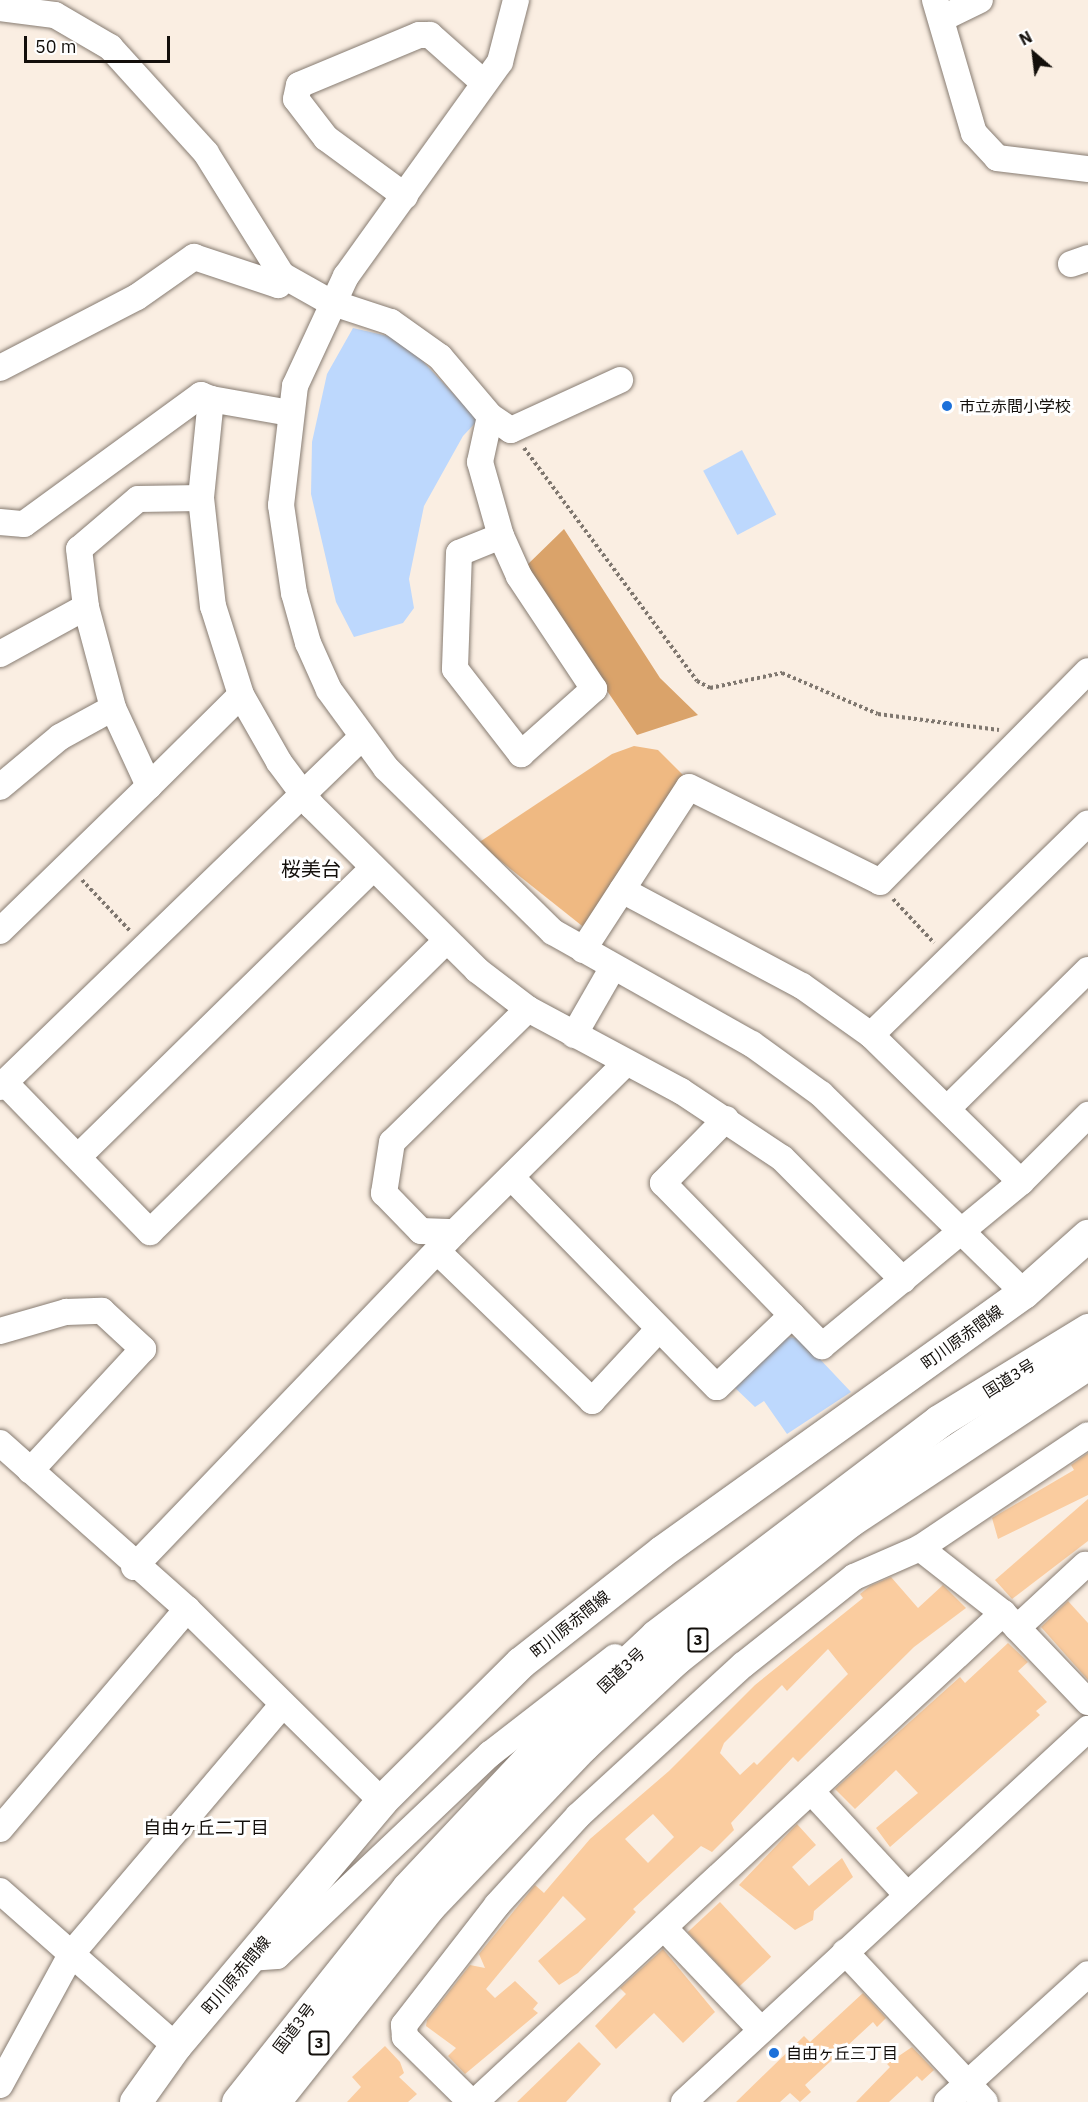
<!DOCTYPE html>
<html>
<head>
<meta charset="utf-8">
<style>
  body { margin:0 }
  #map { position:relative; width:1088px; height:2102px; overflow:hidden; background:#faeee2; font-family:"IBM Plex Sans","Noto Sans JP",sans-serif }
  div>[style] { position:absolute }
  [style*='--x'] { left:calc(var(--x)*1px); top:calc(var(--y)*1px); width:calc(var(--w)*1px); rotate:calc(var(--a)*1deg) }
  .green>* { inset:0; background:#efb982 }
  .forest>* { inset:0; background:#daa36a }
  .water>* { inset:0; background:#bdd8fd; transform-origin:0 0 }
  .building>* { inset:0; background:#facc9f; transform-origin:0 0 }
  .path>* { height:4px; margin-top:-2px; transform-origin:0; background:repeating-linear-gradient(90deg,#7f776f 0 3px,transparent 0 6px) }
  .roads { filter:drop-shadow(0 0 2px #877c72) drop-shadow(0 0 2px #877c72) }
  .minor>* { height:26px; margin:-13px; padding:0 13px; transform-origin:13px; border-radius:13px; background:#fff }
  .major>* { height:32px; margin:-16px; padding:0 16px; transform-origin:16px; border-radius:16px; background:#fff }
  .highway>* { height:33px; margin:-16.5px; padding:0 16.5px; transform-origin:16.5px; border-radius:16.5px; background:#fff }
  .dots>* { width:16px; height:16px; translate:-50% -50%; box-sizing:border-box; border:3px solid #fff; border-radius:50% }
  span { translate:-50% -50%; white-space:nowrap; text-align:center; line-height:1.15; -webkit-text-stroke:6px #fff; paint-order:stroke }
  .shield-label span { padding:2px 4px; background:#fff; border:2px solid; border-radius:4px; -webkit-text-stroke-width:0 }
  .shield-label { font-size:15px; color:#130f0b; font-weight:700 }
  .poi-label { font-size:16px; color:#130f0b }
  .left { translate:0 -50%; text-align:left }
  .street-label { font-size:16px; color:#130f0b }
  .neighbourhood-label { font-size:18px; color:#130f0b }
  .quarter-label { font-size:20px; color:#130f0b }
  .north { position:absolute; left:1004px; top:24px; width:60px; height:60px; -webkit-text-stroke:4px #fff; paint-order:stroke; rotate:332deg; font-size:16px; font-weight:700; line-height:24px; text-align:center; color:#130f0b }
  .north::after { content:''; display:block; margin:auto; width:21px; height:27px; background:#130f0b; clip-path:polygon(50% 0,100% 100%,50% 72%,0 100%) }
  .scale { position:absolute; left:24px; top:36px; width:146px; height:27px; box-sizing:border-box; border:3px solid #130f0b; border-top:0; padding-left:8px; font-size:18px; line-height:21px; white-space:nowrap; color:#130f0b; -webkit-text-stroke:4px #fff; paint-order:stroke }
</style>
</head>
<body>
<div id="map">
  <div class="green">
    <i style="clip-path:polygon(634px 746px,658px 750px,685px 777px,586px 929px,478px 843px,612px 754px)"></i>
  </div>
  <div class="forest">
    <i style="clip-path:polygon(564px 529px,660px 678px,698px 715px,637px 735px,524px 568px)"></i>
  </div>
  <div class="water">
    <i style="clip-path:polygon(353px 328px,392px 337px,416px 354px,478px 420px,463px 436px,424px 506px,409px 579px,414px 608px,403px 623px,354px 637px,336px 602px,311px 494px,312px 442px,327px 374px)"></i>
    <i style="left:742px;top:450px;width:73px;height:44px;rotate:62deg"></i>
    <i style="clip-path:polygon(782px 1337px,800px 1338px,851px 1392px,787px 1434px,764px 1401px,755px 1407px,734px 1387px)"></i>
  </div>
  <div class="building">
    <i style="clip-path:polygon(1088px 1453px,1088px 1495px,998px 1539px,992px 1518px,1074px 1470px,1071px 1465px)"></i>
    <i style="clip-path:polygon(1088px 1499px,1088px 1541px,1012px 1599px,995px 1580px)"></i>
    <i style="clip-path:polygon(evenodd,891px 1577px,918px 1608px,943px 1585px,966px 1608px,914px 1647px,798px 1762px,793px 1757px,731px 1823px,734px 1830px,712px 1852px,701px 1846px,633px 1909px,636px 1912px,578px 1973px,559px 1985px,538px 1961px,586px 1919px,563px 1896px,486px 1989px,495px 1998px,515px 1981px,538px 2003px,533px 2009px,538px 2013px,465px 2074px,448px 2056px,456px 2048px,426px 2026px,427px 2020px,470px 1965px,485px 1968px,479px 1954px,535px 1885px,544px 1893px,590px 1839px,669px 1771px,755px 1685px,863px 1598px,860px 1594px,870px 1586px,891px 1577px,828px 1649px,848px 1674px,757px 1765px,754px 1762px,740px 1775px,720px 1753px,724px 1743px,782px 1685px,787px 1691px,828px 1649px,891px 1577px,653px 1814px,674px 1837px,648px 1863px,625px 1839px,653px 1814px)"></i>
    <i style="clip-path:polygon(1068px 1601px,1088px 1623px,1088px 1680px,1041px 1627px)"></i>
    <i style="clip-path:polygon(1008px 1643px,1028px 1662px,1018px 1671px,1047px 1702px,1036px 1711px,1040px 1715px,890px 1847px,876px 1828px,918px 1793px,896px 1770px,855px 1809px,835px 1789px,960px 1677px,965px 1683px)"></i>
    <i style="clip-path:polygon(797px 1824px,816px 1845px,792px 1867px,809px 1886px,842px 1858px,853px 1877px,814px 1911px,813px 1920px,795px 1930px,739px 1885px)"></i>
    <i style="left:720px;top:1902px;width:75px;height:44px;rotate:47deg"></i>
    <i style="clip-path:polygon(663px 1949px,715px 2012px,683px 2043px,654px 2013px,616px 2049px,595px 2026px,626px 1994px,620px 1988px)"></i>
    <i style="clip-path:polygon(863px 1993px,886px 2018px,877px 2027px,873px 2022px,805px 2085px,811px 2092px,800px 2102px,790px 2093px,780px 2102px,736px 2102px,804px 2036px,810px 2042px)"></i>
    <i style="clip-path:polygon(579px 2042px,601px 2064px,566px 2102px,517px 2102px)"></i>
    <i style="clip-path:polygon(385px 2046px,400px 2062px,404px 2073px,399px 2077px,417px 2094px,408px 2102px,347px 2102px,361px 2087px,352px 2077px)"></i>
    <i style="clip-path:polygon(912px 2047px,934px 2070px,922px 2081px,917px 2076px,889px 2102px,856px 2102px,890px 2067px,887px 2064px)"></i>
  </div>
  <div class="path">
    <i style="--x:524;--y:448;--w:290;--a:53.4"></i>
    <i style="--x:697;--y:681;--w:15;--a:28"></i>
    <i style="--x:710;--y:688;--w:74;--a:-11.8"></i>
    <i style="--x:782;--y:673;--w:104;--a:23.1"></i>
    <i style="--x:878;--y:714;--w:122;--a:7.5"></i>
    <i style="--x:82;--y:880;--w:70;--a:46.7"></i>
    <i style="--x:893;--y:899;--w:60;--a:47"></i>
  </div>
  <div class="roads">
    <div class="minor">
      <i style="--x:516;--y:0;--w:64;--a:104.5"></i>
      <i style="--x:500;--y:62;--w:264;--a:125.7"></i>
      <i style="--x:346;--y:276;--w:121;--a:114.9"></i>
      <i style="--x:295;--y:386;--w:120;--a:96.7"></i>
      <i style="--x:281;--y:505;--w:89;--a:81.6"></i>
      <i style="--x:294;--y:593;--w:52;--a:74.4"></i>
      <i style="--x:308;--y:643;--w:51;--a:65.9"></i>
      <i style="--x:329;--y:690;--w:97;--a:53.8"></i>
      <i style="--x:386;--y:768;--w:234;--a:44.5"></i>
      <i style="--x:553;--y:932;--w:228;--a:29.4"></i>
      <i style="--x:752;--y:1044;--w:85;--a:35.9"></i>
      <i style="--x:821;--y:1094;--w:284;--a:44.4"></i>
      <i style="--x:935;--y:0;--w:139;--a:73.7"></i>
      <i style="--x:974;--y:133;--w:34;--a:47"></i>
      <i style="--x:997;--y:158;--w:92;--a:6.9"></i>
      <i style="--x:0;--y:8;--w:55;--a:7.3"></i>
      <i style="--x:55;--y:15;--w:64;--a:30.2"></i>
      <i style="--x:110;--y:47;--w:143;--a:47.8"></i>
      <i style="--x:206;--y:153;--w:144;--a:58.1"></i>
      <i style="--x:282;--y:275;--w:55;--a:29.4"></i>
      <i style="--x:330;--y:302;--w:64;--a:18.2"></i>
      <i style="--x:391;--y:322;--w:60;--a:35.5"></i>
      <i style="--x:440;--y:357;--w:77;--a:49.7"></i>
      <i style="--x:490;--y:416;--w:25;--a:34"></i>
      <i style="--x:511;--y:430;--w:120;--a:-24.6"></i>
      <i style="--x:943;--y:18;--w:41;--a:-25.9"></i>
      <i style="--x:405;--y:196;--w:98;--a:-143.7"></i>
      <i style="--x:326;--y:138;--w:49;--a:-127.6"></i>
      <i style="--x:296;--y:99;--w:14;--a:-78"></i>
      <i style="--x:299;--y:85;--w:130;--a:-22.6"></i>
      <i style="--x:419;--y:35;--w:11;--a:0"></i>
      <i style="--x:430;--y:35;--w:72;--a:41.6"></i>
      <i style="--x:1071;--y:264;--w:18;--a:-19"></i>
      <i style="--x:0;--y:368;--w:154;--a:-27.4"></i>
      <i style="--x:137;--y:297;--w:70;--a:-35.1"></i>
      <i style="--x:194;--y:257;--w:89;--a:18.4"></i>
      <i style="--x:278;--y:285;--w:11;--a:-68"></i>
      <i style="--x:290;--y:413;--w:80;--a:-170"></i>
      <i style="--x:211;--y:399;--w:100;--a:95.8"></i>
      <i style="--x:201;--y:498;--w:109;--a:83.7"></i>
      <i style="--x:213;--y:606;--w:93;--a:72.5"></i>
      <i style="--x:241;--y:695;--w:77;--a:60.4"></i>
      <i style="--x:279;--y:762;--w:55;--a:53.1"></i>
      <i style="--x:312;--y:806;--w:233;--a:44.8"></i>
      <i style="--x:477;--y:970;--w:64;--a:37.4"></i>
      <i style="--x:528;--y:1009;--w:174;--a:28.2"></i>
      <i style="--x:681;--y:1091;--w:121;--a:33.6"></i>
      <i style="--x:782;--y:1158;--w:172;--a:45.2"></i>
      <i style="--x:490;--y:416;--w:47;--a:102.3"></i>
      <i style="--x:480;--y:462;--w:77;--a:74.2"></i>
      <i style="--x:501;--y:536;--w:45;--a:158"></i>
      <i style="--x:459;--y:553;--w:116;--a:92"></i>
      <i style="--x:455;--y:669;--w:108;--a:52.2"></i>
      <i style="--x:521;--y:754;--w:98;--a:-41.7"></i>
      <i style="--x:594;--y:689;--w:136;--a:-123.6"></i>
      <i style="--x:519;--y:576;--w:44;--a:-114.2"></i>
      <i style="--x:201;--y:498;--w:63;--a:179.1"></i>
      <i style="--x:138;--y:499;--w:77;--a:139.7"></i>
      <i style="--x:79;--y:549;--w:58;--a:83.1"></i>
      <i style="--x:86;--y:607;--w:105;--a:75"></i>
      <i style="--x:113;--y:708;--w:86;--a:65.2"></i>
      <i style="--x:149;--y:786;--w:129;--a:-44.7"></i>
      <i style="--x:0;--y:522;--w:24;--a:5"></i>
      <i style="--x:24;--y:524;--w:219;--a:-36.1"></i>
      <i style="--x:201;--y:395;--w:11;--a:22"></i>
      <i style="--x:0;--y:654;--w:98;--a:-28.7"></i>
      <i style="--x:0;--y:787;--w:78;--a:-39.8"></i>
      <i style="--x:60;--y:737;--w:60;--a:-28.7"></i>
      <i style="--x:622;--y:890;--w:204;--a:28.1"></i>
      <i style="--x:802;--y:986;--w:85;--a:35.4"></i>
      <i style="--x:871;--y:1035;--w:210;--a:44.4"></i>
      <i style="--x:1021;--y:1182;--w:95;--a:-45"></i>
      <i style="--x:0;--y:931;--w:208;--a:-44.2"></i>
      <i style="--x:583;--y:950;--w:194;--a:-57"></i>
      <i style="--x:689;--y:787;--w:213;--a:26.4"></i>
      <i style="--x:880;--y:882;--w:296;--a:-45.4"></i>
      <i style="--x:528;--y:1009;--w:190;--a:135.6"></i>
      <i style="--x:392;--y:1142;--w:52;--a:98.9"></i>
      <i style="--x:384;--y:1193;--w:53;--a:45.8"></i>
      <i style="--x:421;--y:1231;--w:34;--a:2"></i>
      <i style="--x:455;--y:1232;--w:240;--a:-44.7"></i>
      <i style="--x:574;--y:1035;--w:76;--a:-60.1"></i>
      <i style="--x:871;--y:1035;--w:303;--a:-44.3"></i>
      <i style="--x:5;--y:1083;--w:208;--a:45.8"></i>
      <i style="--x:150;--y:1232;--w:414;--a:-44.5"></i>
      <i style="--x:0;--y:1087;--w:502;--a:-44.03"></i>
      <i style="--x:949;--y:1107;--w:195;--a:-44.6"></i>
      <i style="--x:726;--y:1119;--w:90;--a:134.5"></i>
      <i style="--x:663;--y:1183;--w:228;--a:45.7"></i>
      <i style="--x:822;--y:1346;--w:258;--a:-39.5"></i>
      <i style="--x:78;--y:1157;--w:413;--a:-44.4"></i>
      <i style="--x:511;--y:1177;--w:294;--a:45.6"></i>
      <i style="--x:717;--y:1387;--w:104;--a:-43.8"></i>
      <i style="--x:439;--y:1253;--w:213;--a:44"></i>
      <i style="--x:592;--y:1401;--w:98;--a:-47.1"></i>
      <i style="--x:0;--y:1331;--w:69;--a:-16.1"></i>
      <i style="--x:66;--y:1312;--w:36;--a:-2"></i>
      <i style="--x:102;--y:1311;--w:56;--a:42.8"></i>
      <i style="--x:143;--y:1349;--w:166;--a:132.8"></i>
      <i style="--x:0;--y:1443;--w:250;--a:41.6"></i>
      <i style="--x:187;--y:1609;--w:274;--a:44.6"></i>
      <i style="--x:920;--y:1548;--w:105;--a:38.1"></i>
      <i style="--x:1003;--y:1613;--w:123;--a:46.3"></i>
      <i style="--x:134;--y:1567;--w:464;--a:-46.2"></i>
      <i style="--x:1017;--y:1628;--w:93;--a:-42.8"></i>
      <i style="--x:811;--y:1791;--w:142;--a:47.3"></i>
      <i style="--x:0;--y:1829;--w:289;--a:-49.6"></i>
      <i style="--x:0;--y:1891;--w:235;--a:41.4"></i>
      <i style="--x:664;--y:1928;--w:141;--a:46.4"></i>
      <i style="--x:845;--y:1952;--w:205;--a:47"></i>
      <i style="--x:249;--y:1958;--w:28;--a:-4"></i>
      <i style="--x:277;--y:1956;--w:294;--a:-43.5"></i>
      <i style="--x:490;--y:1754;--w:158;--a:-37.8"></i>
      <i style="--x:0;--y:2085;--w:150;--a:-61.4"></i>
      <i style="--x:72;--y:1953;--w:325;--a:-49.7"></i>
      <i style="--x:471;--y:2102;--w:93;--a:-135.4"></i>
      <i style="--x:405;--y:2037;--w:12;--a:-95"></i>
      <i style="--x:404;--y:2025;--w:152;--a:-52.2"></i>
      <i style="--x:497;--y:1905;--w:120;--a:-47.7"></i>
      <i style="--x:578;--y:1816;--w:224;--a:-42.5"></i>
      <i style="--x:743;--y:1665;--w:142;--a:-38.4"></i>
      <i style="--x:854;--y:1577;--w:72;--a:-23.7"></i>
      <i style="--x:920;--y:1548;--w:202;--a:-33.9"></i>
      <i style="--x:475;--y:2102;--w:720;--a:-42.8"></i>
      <i style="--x:684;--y:2102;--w:550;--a:-42.72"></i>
      <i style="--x:947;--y:2102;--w:190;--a:-42.2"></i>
    </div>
    <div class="major">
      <i style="--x:136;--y:2102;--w:69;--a:-54.5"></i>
      <i style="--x:176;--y:2046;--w:320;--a:-49.9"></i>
      <i style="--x:382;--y:1801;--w:196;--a:-44.8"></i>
      <i style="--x:521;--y:1663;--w:179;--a:-38.2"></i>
      <i style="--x:662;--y:1552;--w:445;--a:-35.6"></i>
      <i style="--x:1024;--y:1293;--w:86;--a:-41.7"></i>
    </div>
    <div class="highway">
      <i style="--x:238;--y:2102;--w:273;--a:-51.5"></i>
      <i style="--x:408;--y:1888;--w:224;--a:-46.8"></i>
      <i style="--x:561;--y:1725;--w:130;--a:-43.1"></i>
      <i style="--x:656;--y:1636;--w:355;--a:-37.2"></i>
      <i style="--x:939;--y:1421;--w:175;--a:-31.4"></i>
      <i style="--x:273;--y:2102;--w:249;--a:-51.5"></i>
      <i style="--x:428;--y:1907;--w:224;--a:-46.3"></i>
      <i style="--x:583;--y:1745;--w:127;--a:-43.1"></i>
      <i style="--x:676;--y:1658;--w:221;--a:-38.4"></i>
      <i style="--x:849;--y:1521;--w:287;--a:-33.5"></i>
    </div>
  </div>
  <div class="dots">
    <i style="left:947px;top:406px;background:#1b70da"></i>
    <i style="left:774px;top:2053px;background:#1b70da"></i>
  </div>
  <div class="shield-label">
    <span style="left:698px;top:1640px">3</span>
    <span style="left:319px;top:2043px">3</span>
  </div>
  <div class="poi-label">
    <span class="left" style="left:959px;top:406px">市立赤間小学校</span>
    <span class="left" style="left:786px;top:2053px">自由ヶ丘三丁目</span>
  </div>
  <div class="street-label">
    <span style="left:962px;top:1337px;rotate:-36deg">町川原赤間線</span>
    <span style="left:1009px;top:1378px;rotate:-32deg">国道3号</span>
    <span style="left:570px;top:1624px;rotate:-39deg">町川原赤間線</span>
    <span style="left:621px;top:1670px;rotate:-43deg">国道3号</span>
    <span style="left:236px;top:1975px;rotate:-50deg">町川原赤間線</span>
    <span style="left:294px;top:2028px;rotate:-53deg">国道3号</span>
  </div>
  <div class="neighbourhood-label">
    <span style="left:206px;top:1828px">自由ヶ丘二丁目</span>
  </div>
  <div class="quarter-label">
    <span style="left:311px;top:868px">桜美台</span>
  </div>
  <div class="north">N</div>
  <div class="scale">50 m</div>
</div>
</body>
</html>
